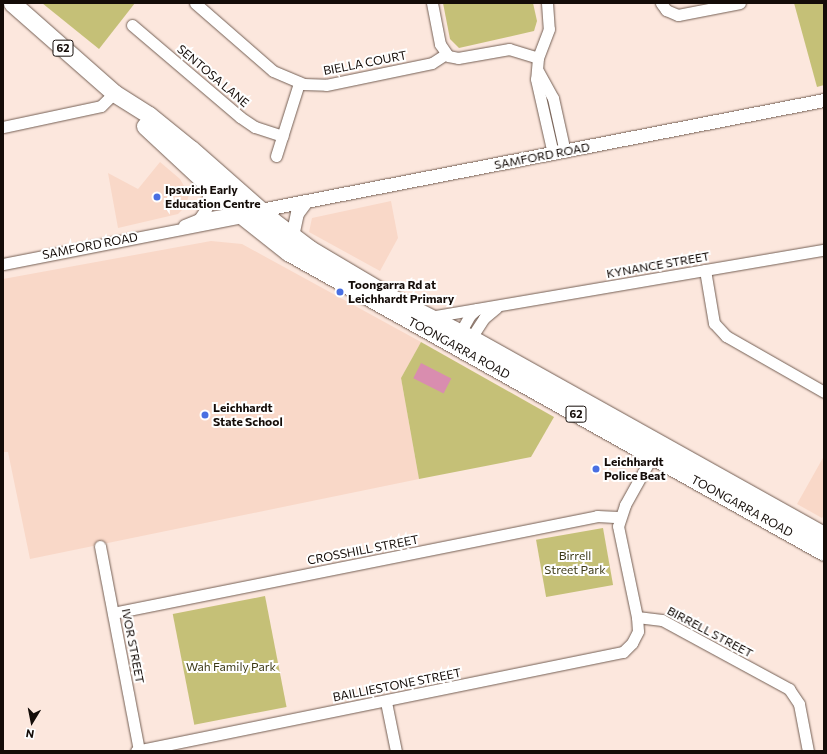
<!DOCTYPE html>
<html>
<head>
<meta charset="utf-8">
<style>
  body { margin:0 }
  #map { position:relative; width:827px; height:754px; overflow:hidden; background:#fce7dd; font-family:Commissioner,sans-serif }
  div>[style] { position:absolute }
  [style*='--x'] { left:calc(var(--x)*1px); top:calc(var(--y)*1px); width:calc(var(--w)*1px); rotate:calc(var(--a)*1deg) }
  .built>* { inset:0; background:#f9d8c8 }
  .green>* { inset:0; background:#c5c077; transform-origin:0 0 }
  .water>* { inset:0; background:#d98daf; transform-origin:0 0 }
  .roads { filter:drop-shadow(0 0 1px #745f54) drop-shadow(0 0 1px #745f54) }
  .minor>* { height:11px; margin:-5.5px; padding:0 5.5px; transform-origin:5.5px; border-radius:5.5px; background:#fff }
  .tertiary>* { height:13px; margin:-6.5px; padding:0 6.5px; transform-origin:6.5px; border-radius:6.5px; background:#fff }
  .primary>* { height:17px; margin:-8.5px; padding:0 8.5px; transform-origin:8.5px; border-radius:8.5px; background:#fff }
  .dots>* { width:11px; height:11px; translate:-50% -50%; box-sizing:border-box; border:2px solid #fff; border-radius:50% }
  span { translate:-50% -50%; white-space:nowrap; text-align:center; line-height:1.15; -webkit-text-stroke:4px #fff; paint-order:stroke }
  .shield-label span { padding:1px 3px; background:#fff; border:1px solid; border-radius:3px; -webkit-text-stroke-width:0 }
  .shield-label { font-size:11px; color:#140c08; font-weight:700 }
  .street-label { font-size:12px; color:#140c08 }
  .poi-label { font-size:12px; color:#140c08; font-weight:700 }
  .left { translate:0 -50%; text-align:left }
  .park-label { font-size:12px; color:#3c3916 }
  .frame { position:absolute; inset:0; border:4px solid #140c08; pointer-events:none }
  .north { position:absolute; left:12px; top:702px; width:40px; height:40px; -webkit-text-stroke:3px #fff; paint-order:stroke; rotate:190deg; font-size:11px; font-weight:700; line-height:16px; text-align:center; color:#140c08 }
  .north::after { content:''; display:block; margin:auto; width:14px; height:18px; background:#140c08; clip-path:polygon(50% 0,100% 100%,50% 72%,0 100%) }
</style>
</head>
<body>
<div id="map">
  <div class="built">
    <i style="clip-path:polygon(160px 162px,180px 179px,189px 195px,185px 207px,178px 214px,118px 228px,108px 173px,138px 189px)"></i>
    <i style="clip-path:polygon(391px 201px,398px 238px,380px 271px,309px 232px,312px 218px)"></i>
    <i style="clip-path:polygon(211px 241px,242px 244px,421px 342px,401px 378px,419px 479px,30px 559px,8px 452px,3px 452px,3px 279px)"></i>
    <i style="clip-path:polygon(824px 456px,824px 515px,822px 518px,797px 504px)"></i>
  </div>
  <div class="green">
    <i style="clip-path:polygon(42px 3px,135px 3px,99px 49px)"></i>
    <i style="clip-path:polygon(443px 3px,533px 3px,537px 21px,534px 31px,459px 48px,450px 39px)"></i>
    <i style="clip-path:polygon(794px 3px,824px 3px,824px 85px,817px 87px)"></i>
    <i style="clip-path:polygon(421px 342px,554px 417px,531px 457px,419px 479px,401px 378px)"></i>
    <i style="left:603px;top:528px;width:58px;height:68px;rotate:80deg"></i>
    <i style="left:265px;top:596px;width:113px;height:94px;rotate:79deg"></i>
  </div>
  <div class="water">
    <i style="left:421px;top:363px;width:34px;height:17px;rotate:27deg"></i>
  </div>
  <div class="roads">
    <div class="minor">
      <i style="--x:195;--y:3;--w:103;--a:41.1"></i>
      <i style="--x:273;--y:71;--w:33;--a:23"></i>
      <i style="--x:303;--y:84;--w:23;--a:2"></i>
      <i style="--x:326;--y:85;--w:108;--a:-11.7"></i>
      <i style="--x:432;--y:63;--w:17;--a:-33"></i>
      <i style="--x:432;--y:3;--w:42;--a:79"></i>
      <i style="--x:440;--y:44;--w:14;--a:56"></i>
      <i style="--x:448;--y:56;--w:10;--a:11"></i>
      <i style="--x:458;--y:58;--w:52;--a:-10"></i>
      <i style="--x:509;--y:49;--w:30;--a:17"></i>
      <i style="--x:547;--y:3;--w:26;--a:86"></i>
      <i style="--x:549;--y:29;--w:31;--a:111"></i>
      <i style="--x:538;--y:58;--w:21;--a:95"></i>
      <i style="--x:536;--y:79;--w:77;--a:77.2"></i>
      <i style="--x:661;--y:3;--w:9;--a:54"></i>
      <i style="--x:666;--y:10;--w:13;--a:23"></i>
      <i style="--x:678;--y:15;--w:63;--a:-11"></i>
      <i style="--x:132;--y:25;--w:142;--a:40.4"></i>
      <i style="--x:240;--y:117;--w:18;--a:34"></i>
      <i style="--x:255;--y:127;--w:29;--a:18"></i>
      <i style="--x:538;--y:71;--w:31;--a:61"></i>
      <i style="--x:553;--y:98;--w:55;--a:77.5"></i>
      <i style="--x:3;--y:127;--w:100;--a:-12.1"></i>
      <i style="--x:101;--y:106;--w:18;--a:-45"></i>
      <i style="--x:276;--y:156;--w:77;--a:-72.5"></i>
      <i style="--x:199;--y:219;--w:14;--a:-56"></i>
      <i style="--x:207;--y:207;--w:22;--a:-85"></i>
      <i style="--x:184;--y:225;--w:16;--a:-22"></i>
      <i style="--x:199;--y:219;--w:40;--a:-10"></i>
      <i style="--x:3;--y:264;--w:245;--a:-11.1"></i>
      <i style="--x:705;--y:270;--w:54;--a:80.4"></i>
      <i style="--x:714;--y:323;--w:18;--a:47"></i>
      <i style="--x:726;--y:336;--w:113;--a:29.7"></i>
      <i style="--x:430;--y:317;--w:400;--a:-9.7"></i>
      <i style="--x:460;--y:333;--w:21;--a:-61"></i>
      <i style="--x:470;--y:315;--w:9;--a:-41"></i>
      <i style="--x:471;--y:338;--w:24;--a:-57"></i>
      <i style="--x:484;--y:318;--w:16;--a:-40"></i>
      <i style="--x:655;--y:451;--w:62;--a:119.1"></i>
      <i style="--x:625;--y:505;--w:22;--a:108"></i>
      <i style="--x:618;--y:526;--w:93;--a:78.2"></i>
      <i style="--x:637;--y:617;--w:25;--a:7"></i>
      <i style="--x:662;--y:620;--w:145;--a:28.5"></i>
      <i style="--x:789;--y:689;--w:18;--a:56"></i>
      <i style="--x:799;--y:704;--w:48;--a:79.2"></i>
      <i style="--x:100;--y:546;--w:208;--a:79.2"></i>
      <i style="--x:113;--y:613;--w:494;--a:-11.3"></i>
      <i style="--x:597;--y:516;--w:22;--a:3"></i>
      <i style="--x:386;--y:702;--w:50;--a:78.5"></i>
      <i style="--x:136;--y:751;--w:497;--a:-11.5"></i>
      <i style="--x:623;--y:652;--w:13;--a:-45"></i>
      <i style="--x:632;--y:643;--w:13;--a:-63"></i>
      <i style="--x:638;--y:631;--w:14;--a:-94"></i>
    </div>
    <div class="tertiary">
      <i style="--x:260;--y:210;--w:575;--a:-11.04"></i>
      <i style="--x:292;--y:236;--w:24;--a:-78"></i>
      <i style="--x:297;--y:213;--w:15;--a:-53"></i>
    </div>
    <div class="primary">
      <i style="--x:12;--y:3;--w:136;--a:41.4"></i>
      <i style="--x:114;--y:93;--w:41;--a:32.2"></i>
      <i style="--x:149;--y:115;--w:54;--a:39"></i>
      <i style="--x:191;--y:149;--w:109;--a:41.3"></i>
      <i style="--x:273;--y:221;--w:46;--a:37.1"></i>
      <i style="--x:310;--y:249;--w:100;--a:30.7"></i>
      <i style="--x:396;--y:300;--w:84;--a:26.9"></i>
      <i style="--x:471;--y:338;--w:404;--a:29.2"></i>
      <i style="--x:145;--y:126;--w:123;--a:43"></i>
      <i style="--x:235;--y:210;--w:68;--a:38.4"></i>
      <i style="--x:288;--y:252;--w:614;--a:29.24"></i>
    </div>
  </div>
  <div class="dots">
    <i style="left:157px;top:197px;background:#496fe2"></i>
    <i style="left:340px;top:292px;background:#496fe2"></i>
    <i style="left:205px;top:415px;background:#496fe2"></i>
    <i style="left:596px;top:469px;background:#496fe2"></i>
  </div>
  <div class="shield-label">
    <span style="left:63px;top:48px">62</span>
    <span style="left:576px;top:414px">62</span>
  </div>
  <div class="street-label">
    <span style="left:365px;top:63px;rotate:-11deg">BIELLA COURT</span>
    <span style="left:213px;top:76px;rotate:40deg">SENTOSA LANE</span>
    <span style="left:542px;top:156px;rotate:-11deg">SAMFORD ROAD</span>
    <span style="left:90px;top:246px;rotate:-11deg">SAMFORD ROAD</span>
    <span style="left:658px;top:265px;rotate:-10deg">KYNANCE STREET</span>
    <span style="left:459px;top:348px;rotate:29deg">TOONGARRA ROAD</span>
    <span style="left:742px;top:506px;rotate:29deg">TOONGARRA ROAD</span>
    <span style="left:363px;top:550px;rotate:-11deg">CROSSHILL STREET</span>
    <span style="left:710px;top:632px;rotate:28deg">BIRRELL STREET</span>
    <span style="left:133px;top:646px;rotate:79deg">IVOR STREET</span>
    <span style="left:397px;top:685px;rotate:-11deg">BAILLIESTONE STREET</span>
  </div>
  <div class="poi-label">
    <span class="left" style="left:165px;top:197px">Ipswich Early<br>Education Centre</span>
    <span class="left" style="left:348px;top:292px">Toongarra Rd at<br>Leichhardt Primary</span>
    <span class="left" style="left:213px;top:415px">Leichhardt<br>State School</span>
    <span class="left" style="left:604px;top:469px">Leichhardt<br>Police Beat</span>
  </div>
  <div class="park-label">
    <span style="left:575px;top:563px">Birrell<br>Street Park</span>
    <span style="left:231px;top:667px">Wah Family Park</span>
  </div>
  <div class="frame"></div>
  <div class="north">N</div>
</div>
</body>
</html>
